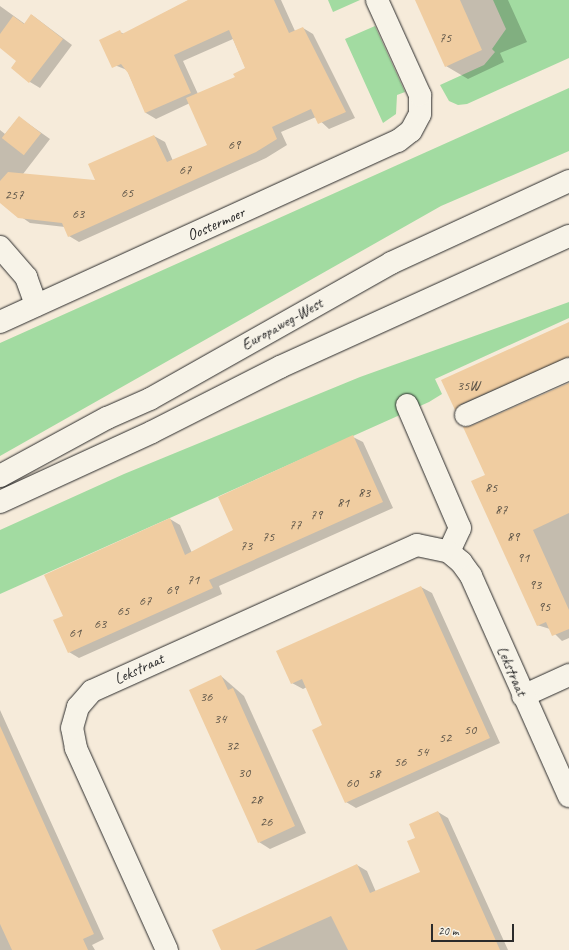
<!DOCTYPE html>
<html>
<head>
<meta charset="utf-8">
<style>
  body { margin:0 }
  #map { position:relative; width:569px; height:950px; overflow:hidden; background:#f6ebda; font-family:Caveat,sans-serif }
  div>[style] { position:absolute }
  [style*='--x'] { left:calc(var(--x)*1px); top:calc(var(--y)*1px); width:calc(var(--w)*1px); rotate:calc(var(--a)*1deg) }
  .green>* { inset:0; background:#a2dba1 }
  .shadow>* { inset:0; background:#0003 }
  .building>* { inset:0; background:#f0cda1; transform-origin:0 0 }
  .roads { filter:drop-shadow(0 0 1px #2b2b2b) drop-shadow(0 0 1px #2b2b2b) }
  .minor>* { height:22px; margin:-11px; padding:0 11px; transform-origin:11px; border-radius:11px; background:#f7f3e8 }
  .primary>* { height:22px; margin:-11px; padding:0 11px; transform-origin:11px; border-radius:11px; background:#f7f3e8 }
  span { translate:-50% -50%; white-space:nowrap; text-align:center; line-height:1.15; -webkit-text-stroke:4px #f7f3e8; paint-order:stroke }
  .number-label { font-size:14px; color:#5c5448 }
  .number-label span { -webkit-text-stroke-width:0 }
  .street-label { font-size:16px; color:#2b2b2b }
  .scale { position:absolute; left:431px; top:924px; width:83px; height:18px; box-sizing:border-box; border:2px solid #2b2b2b; border-top:0; padding-left:5px; font-size:12px; line-height:14px; white-space:nowrap; color:#2b2b2b; -webkit-text-stroke:3px #f7f3e8; paint-order:stroke }
</style>
</head>
<body>
<div id="map">
  <div class="green">
    <i style="clip-path:polygon(328px 0,360px 0,333px 12px)"></i>
    <i style="clip-path:polygon(493px 0,569px 0,569px 58px,467px 104px,458px 105px,449px 101px,440px 85px,484px 65px,495px 52px,492px 49px,506px 29px)"></i>
    <i style="clip-path:polygon(375px 26px,405px 92px,397px 95px,396px 114px,383px 123px,345px 39px)"></i>
    <i style="clip-path:polygon(569px 88px,569px 151px,441px 206px,0 456px,0 343px)"></i>
    <i style="clip-path:polygon(569px 302px,569px 318px,435px 379px,442px 394px,429px 402px,0 594px,0 530px,124px 474px,360px 377px)"></i>
  </div>
  <div class="shadow">
    <i style="clip-path:polygon(evenodd,189px 0,281px 0,295px 31px,303px 28px,313px 34px,355px 118px,329px 129px,316px 117px,281px 132px,287px 145px,266px 158px,79px 242px,69px 236px,65px 227px,30px 223px,0 202px,0 130px,5px 134px,19px 117px,50px 139px,23px 174px,96px 182px,154px 136px,165px 142px,173px 161px,209px 145px,190px 103px,156px 119px,146px 113px,127px 70px,112px 64px,120px 32px,124px 34px,189px 0,233px 39px,246px 69px,236px 78px,198px 94px,183px 61px,233px 39px)"></i>
    <i style="clip-path:polygon(416px 0,508px 0,527px 42px,500px 53px,504px 62px,468px 79px,446px 66px)"></i>
    <i style="clip-path:polygon(0 6px,25px 24px,32px 15px,72px 45px,40px 88px,30px 82px,18px 61px,0 47px)"></i>
    <i style="clip-path:polygon(569px 323px,569px 364px,465px 414px,456px 409px,443px 380px)"></i>
    <i style="clip-path:polygon(569px 384px,569px 638px,562px 641px,550px 629px,537px 625px,471px 427px)"></i>
    <i style="clip-path:polygon(353px 437px,363px 442px,393px 508px,219px 586px,222px 594px,79px 658px,69px 652px,65px 616px,170px 519px,180px 525px,192px 553px,234px 530px)"></i>
    <i style="clip-path:polygon(421px 587px,432px 593px,500px 743px,356px 808px,346px 802px,323px 726px,307px 687px,303px 689px,292px 683px)"></i>
    <i style="clip-path:polygon(221px 676px,244px 696px,306px 833px,270px 849px,259px 842px)"></i>
    <i style="clip-path:polygon(0 710px,104px 939px,92px 945px,95px 950px,0 950px)"></i>
    <i style="clip-path:polygon(438px 812px,448px 818px,508px 950px,222px 950px,357px 865px,367px 871px,376px 892px,422px 873px,416px 838px)"></i>
  </div>
  <div class="building">
    <i style="clip-path:polygon(188px 0,274px 0,289px 33px,303px 27px,346px 112px,318px 124px,311px 109px,272px 127px,277px 139px,256px 152px,68px 237px,62px 223px,18px 218px,0 203px,0 181px,8px 172px,95px 180px,88px 164px,154px 135px,167px 162px,207px 145px,186px 98px,235px 77px,233px 74px,245px 68px,229px 30px,174px 55px,191px 93px,145px 113px,128px 73px,121px 64px,112px 68px,99px 40px,120px 30px,122px 34px)"></i>
    <i style="clip-path:polygon(415px 0,460px 0,482px 50px,445px 67px)"></i>
    <i style="clip-path:polygon(31px 14px,63px 39px,29px 83px,11px 68px,16px 61px,0 48px,0 34px,13px 16px,24px 24px)"></i>
    <i style="left:19px;top:116px;width:28px;height:28px;rotate:38deg"></i>
    <i style="clip-path:polygon(569px 322px,569px 357px,461px 404px,455px 410px,441px 380px)"></i>
    <i style="clip-path:polygon(569px 383px,569px 513px,533px 530px,569px 610px,569px 629px,552px 636px,546px 622px,537px 626px,471px 481px,485px 475px,463px 427px,471px 426px)"></i>
    <i style="clip-path:polygon(353px 435px,383px 502px,209px 580px,213px 588px,68px 653px,53px 620px,63px 616px,44px 575px,170px 518px,185px 555px,233px 530px,218px 497px)"></i>
    <i style="clip-path:polygon(421px 586px,490px 738px,345px 803px,312px 730px,322px 725px,302px 679px,291px 684px,276px 651px)"></i>
    <i style="clip-path:polygon(221px 675px,228px 690px,233px 688px,295px 826px,258px 843px,189px 690px)"></i>
    <i style="clip-path:polygon(0 726px,94px 934px,83px 939px,88px 950px,12px 950px,0 924px)"></i>
    <i style="clip-path:polygon(438px 811px,500px 950px,348px 950px,331px 916px,255px 950px,221px 950px,212px 930px,357px 864px,370px 893px,420px 872px,407px 841px,415px 838px,409px 824px)"></i>
  </div>
  <div class="roads">
    <div class="minor">
      <i style="--x:0;--y:247;--w:40;--a:49"></i>
      <i style="--x:26;--y:277;--w:30;--a:70"></i>
      <i style="--x:0;--y:322;--w:437;--a:-24.5"></i>
      <i style="--x:398;--y:141;--w:16;--a:-38"></i>
      <i style="--x:411;--y:131;--w:19;--a:-62"></i>
      <i style="--x:420;--y:114;--w:19;--a:-90"></i>
      <i style="--x:420;--y:95;--w:104;--a:-114.4"></i>
      <i style="--x:407;--y:405;--w:134;--a:66.7"></i>
      <i style="--x:460;--y:528;--w:26;--a:115"></i>
      <i style="--x:466;--y:415;--w:113;--a:-24.1"></i>
      <i style="--x:523;--y:696;--w:51;--a:-24.5"></i>
      <i style="--x:167;--y:950;--w:222;--a:-114.3"></i>
      <i style="--x:76;--y:748;--w:20;--a:-101"></i>
      <i style="--x:72;--y:728;--w:22;--a:-74"></i>
      <i style="--x:78;--y:707;--w:21;--a:-49"></i>
      <i style="--x:92;--y:691;--w:356;--a:-24.2"></i>
      <i style="--x:417;--y:545;--w:33;--a:12"></i>
      <i style="--x:449;--y:552;--w:16;--a:40"></i>
      <i style="--x:461;--y:562;--w:17;--a:54"></i>
      <i style="--x:471;--y:576;--w:241;--a:66"></i>
    </div>
    <div class="primary">
      <i style="--x:0;--y:476;--w:122;--a:-28.5"></i>
      <i style="--x:107;--y:418;--w:47;--a:-23.8"></i>
      <i style="--x:150;--y:399;--w:277;--a:-29.4"></i>
      <i style="--x:391;--y:263;--w:196;--a:-24.7"></i>
      <i style="--x:0;--y:502;--w:167;--a:-24.7"></i>
      <i style="--x:152;--y:432;--w:144;--a:-26.9"></i>
      <i style="--x:280;--y:367;--w:317;--a:-24.4"></i>
    </div>
  </div>
  <div class="number-label">
    <span style="left:445px;top:38px">75</span>
    <span style="left:234px;top:145px">69</span>
    <span style="left:185px;top:170px">67</span>
    <span style="left:127px;top:193px">65</span>
    <span style="left:14px;top:195px">257</span>
    <span style="left:78px;top:214px">63</span>
    <span style="left:468px;top:386px">35W</span>
    <span style="left:491px;top:488px">85</span>
    <span style="left:364px;top:493px">83</span>
    <span style="left:343px;top:503px">81</span>
    <span style="left:501px;top:510px">87</span>
    <span style="left:316px;top:515px">79</span>
    <span style="left:295px;top:525px">77</span>
    <span style="left:268px;top:537px">75</span>
    <span style="left:513px;top:537px">89</span>
    <span style="left:246px;top:546px">73</span>
    <span style="left:523px;top:558px">91</span>
    <span style="left:193px;top:580px">71</span>
    <span style="left:535px;top:585px">93</span>
    <span style="left:172px;top:590px">69</span>
    <span style="left:145px;top:601px">67</span>
    <span style="left:544px;top:607px">95</span>
    <span style="left:123px;top:611px">65</span>
    <span style="left:100px;top:624px">63</span>
    <span style="left:75px;top:633px">61</span>
    <span style="left:206px;top:697px">36</span>
    <span style="left:220px;top:719px">34</span>
    <span style="left:470px;top:730px">50</span>
    <span style="left:445px;top:738px">52</span>
    <span style="left:232px;top:746px">32</span>
    <span style="left:422px;top:752px">54</span>
    <span style="left:400px;top:762px">56</span>
    <span style="left:244px;top:773px">30</span>
    <span style="left:374px;top:774px">58</span>
    <span style="left:352px;top:783px">60</span>
    <span style="left:256px;top:800px">28</span>
    <span style="left:266px;top:822px">26</span>
  </div>
  <div class="street-label">
    <span style="left:216px;top:224px;rotate:-24deg">Oostermoer</span>
    <span style="left:282px;top:324px;rotate:-29deg">Europaweg-West</span>
    <span style="left:139px;top:669px;rotate:-25deg">Lekstraat</span>
    <span style="left:512px;top:671px;rotate:66deg">Lekstraat</span>
  </div>
  <div class="scale">20 m</div>
</div>
</body>
</html>
